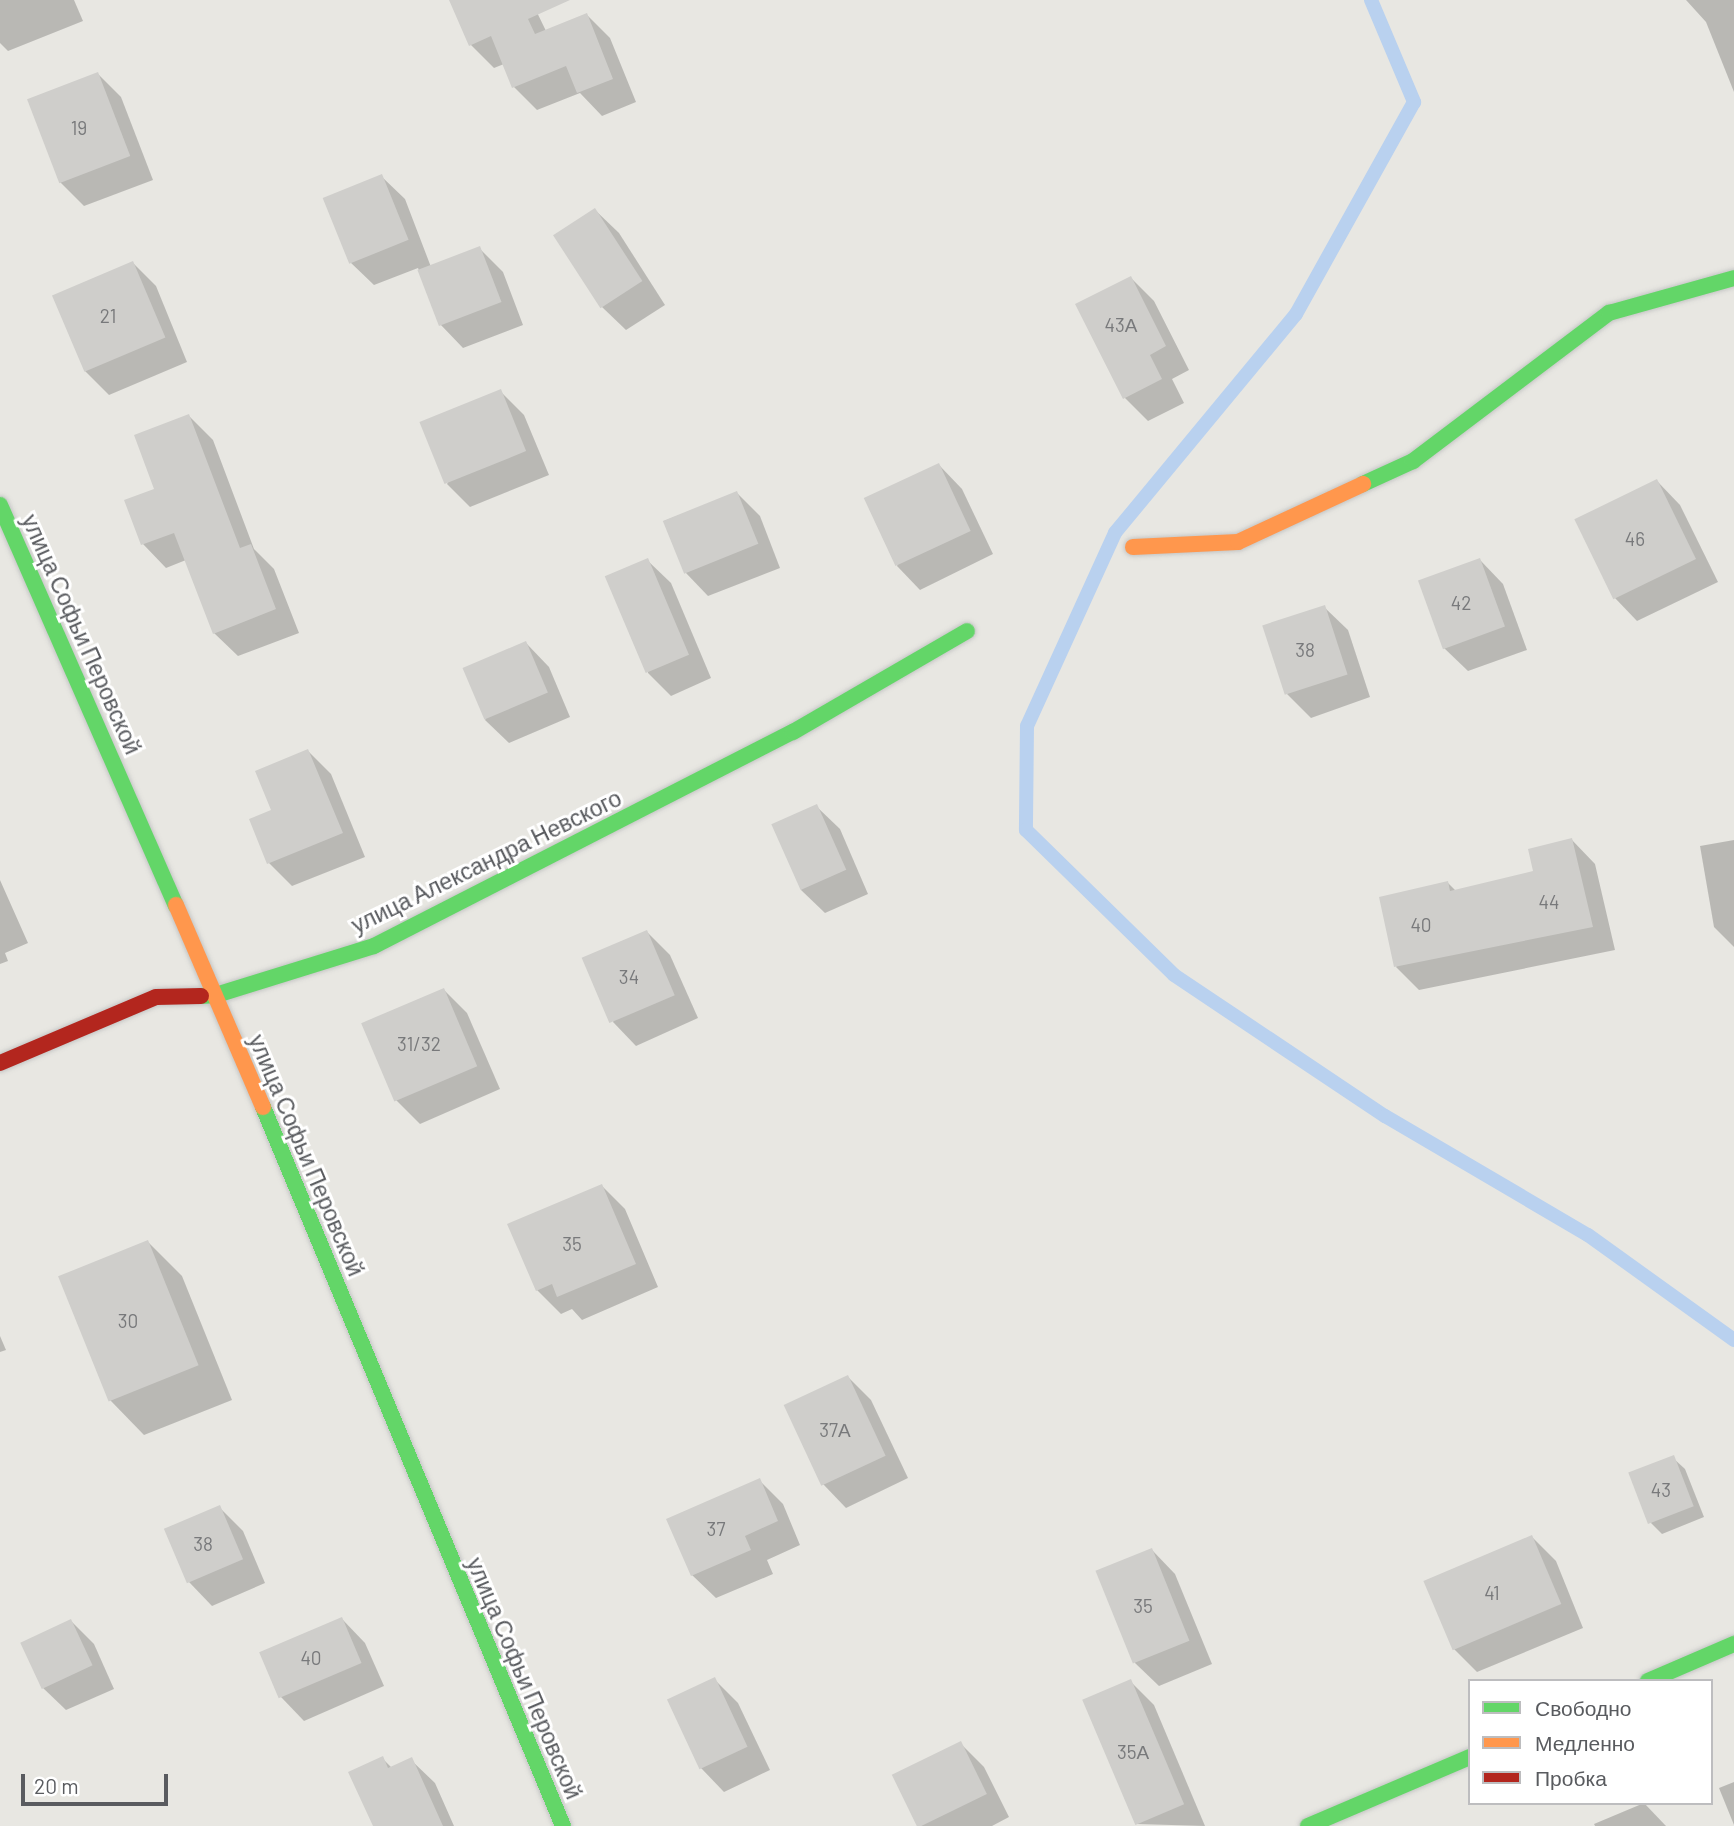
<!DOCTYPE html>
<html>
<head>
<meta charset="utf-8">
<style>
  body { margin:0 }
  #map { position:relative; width:1734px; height:1826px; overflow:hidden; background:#e8e7e2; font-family:Barlow,sans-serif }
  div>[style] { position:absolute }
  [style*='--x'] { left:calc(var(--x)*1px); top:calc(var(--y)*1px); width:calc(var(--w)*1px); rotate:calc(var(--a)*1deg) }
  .shadow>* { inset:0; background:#0003 }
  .stream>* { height:14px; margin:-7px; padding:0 7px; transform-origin:7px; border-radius:7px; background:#b9d1ef }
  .building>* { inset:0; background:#cfcecb; transform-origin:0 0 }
  .roads { filter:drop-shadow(0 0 2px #c5c6c5) drop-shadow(0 0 2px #c5c6c5) }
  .fast>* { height:16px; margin:-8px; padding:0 8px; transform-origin:8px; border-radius:8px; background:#63d668 }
  .slow>* { height:16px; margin:-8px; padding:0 8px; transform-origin:8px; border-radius:8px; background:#ff974d }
  .jam>* { height:16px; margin:-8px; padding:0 8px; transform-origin:8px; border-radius:8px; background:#b3261e }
  span { translate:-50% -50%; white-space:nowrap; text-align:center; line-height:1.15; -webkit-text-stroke:6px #fff; paint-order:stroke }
  .number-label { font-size:19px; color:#78797b }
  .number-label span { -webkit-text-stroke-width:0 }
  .street-label { font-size:23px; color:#595b5f }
  .legend { position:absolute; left:1468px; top:1679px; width:245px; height:126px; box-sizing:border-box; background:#fff; border:2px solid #bdbdbf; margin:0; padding:9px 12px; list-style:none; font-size:21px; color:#595b5f }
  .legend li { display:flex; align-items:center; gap:14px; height:35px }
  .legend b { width:35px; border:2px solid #bdbdbf }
  .scale { position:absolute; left:21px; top:1774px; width:147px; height:32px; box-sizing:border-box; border:4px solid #595b5f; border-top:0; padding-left:9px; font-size:21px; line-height:24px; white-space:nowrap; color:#595b5f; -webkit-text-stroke:5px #fff; paint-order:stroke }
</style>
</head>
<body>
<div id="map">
  <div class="shadow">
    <i style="clip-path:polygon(0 0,74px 0,83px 21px,8px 51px,0 43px)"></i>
    <i style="clip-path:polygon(450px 0,531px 0,546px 31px,587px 15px,610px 38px,636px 102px,602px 116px,580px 93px,537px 110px,514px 87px,504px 64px,494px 68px,471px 45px)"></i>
    <i style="clip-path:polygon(1686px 0,1734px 0,1734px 92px,1706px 22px)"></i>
    <i style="clip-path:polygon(98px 74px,121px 97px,153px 180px,84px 206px,60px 182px)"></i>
    <i style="clip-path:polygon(381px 176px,405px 199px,431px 267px,479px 248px,503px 272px,523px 325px,463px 348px,440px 324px,418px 268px,374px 285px,350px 262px)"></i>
    <i style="clip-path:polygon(595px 210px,619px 233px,665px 305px,626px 330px,602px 307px)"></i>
    <i style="clip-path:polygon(133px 263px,156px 286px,187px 362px,109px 395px,85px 371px)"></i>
    <i style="clip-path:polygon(1131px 278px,1154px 301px,1189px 370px,1172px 379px,1184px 403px,1148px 421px,1125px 398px)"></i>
    <i style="clip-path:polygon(501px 392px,524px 415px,549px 475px,470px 507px,447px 484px)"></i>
    <i style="clip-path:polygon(189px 416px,213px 440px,254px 549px,274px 569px,299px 633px,238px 656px,214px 633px,186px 560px,166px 568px,143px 544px,127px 501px,156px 490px)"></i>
    <i style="clip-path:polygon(939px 465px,962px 489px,993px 554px,920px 590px,897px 566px)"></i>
    <i style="clip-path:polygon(1657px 481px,1680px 505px,1718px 582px,1637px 621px,1614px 597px,1577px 519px)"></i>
    <i style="clip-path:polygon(737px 493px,760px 516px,780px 568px,708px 596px,685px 572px,664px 521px)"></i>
    <i style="clip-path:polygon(647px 560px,671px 583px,711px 678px,671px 696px,648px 673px)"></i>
    <i style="clip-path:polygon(1480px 560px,1503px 584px,1527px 650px,1468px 671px,1444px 648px)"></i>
    <i style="clip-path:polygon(1324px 607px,1348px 630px,1370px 697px,1311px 718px,1287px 694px)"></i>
    <i style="clip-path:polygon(526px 643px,549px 667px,570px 717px,509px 743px,485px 720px)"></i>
    <i style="clip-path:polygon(308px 751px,331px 774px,365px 857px,292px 886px,269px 863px,273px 811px)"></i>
    <i style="clip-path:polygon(816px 806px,840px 829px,868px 894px,825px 913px,801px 890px)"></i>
    <i style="clip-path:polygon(1572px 840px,1595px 864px,1615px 950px,1419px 990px,1396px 967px,1448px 883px,1456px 891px,1535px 873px)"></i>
    <i style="clip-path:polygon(1734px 840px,1734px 947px,1714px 927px,1700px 846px)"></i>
    <i style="clip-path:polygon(0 880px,28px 943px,5px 953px,8px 961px,0 964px)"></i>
    <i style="clip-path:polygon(647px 932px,670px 955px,698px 1018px,636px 1046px,613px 1022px)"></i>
    <i style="clip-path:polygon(444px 990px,467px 1013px,500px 1089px,420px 1124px,396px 1100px)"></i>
    <i style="clip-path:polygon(602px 1186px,625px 1209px,658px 1287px,582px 1320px,572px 1309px,561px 1314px,537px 1290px)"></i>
    <i style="clip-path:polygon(148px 1242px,182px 1276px,232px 1400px,144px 1435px,110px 1400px)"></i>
    <i style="clip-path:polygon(0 1336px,6px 1350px,0 1352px)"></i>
    <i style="clip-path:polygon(848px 1377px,871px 1400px,908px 1478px,846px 1508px,823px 1484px)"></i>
    <i style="clip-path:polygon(1673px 1458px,1685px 1469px,1704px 1517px,1662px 1534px,1651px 1523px)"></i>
    <i style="clip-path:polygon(759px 1480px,783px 1504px,800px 1545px,767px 1560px,773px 1574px,716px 1598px,692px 1575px)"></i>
    <i style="clip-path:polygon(220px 1508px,243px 1531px,265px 1583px,212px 1606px,189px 1582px)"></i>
    <i style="clip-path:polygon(1532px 1537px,1556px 1561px,1583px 1628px,1477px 1672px,1453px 1648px)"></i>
    <i style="clip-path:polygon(1152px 1550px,1175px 1574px,1212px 1664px,1159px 1686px,1135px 1663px)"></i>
    <i style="clip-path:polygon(342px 1619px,365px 1643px,384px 1686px,304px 1721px,281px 1697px)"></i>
    <i style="clip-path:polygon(71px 1621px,94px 1644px,114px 1689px,66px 1710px,42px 1687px)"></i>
    <i style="clip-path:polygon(714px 1679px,738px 1703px,770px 1770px,724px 1792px,701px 1768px,669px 1701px)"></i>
    <i style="clip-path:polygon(1130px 1681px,1154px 1705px,1205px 1826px,1137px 1824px)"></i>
    <i style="clip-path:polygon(960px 1743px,984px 1767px,1009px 1817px,992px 1826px,919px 1826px,895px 1776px)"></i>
    <i style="clip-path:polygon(382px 1758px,392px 1768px,411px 1760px,435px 1783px,454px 1826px,374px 1826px)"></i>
    <i style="clip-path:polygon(1734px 1782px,1734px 1825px,1719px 1788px)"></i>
    <i style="clip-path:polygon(1644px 1803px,1666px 1826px,1595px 1826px,1594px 1824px)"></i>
  </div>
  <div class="stream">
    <i style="--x:1371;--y:0;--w:111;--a:67.1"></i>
    <i style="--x:1414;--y:102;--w:243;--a:119.1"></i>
    <i style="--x:1296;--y:314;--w:284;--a:129.6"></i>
    <i style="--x:1115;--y:533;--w:212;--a:114.5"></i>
    <i style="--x:1027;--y:726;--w:104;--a:90.6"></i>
    <i style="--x:1026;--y:830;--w:207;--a:44.4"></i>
    <i style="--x:1174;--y:975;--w:254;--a:33.8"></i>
    <i style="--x:1385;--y:1116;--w:235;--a:30.4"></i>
    <i style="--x:1588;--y:1235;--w:180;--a:35.7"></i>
  </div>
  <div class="building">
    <i style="clip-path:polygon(449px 0,570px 0,528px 19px,535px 34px,587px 13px,613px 79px,577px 93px,566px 66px,512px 88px,491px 36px,469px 46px)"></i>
    <i style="left:98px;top:72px;width:90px;height:76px;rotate:69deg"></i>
    <i style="left:382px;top:174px;width:71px;height:64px;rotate:68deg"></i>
    <i style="left:595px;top:208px;width:87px;height:50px;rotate:57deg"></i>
    <i style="left:480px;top:246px;width:60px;height:67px;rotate:69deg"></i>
    <i style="left:133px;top:261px;width:83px;height:88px;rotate:67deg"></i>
    <i style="clip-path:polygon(1131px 276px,1166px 346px,1150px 355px,1162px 379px,1123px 399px,1075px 304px)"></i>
    <i style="left:501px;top:389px;width:67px;height:88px;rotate:68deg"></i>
    <i style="clip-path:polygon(189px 414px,240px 548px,251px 544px,276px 609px,213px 634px,174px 533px,141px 545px,124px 500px,154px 489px,134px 435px)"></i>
    <i style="left:939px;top:463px;width:75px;height:83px;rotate:65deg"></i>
    <i style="left:1657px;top:479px;width:89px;height:92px;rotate:64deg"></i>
    <i style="left:737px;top:491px;width:57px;height:80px;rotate:68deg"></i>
    <i style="left:648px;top:558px;width:105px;height:47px;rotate:67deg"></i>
    <i style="left:1480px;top:558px;width:73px;height:66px;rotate:70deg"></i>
    <i style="left:1325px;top:605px;width:73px;height:66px;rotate:72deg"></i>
    <i style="left:526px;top:641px;width:56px;height:69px;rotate:67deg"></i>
    <i style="clip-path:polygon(308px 749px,343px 833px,267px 864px,249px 819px,271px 810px,255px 771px)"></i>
    <i style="left:817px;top:804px;width:72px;height:50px;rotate:66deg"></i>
    <i style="clip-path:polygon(1572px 838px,1593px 927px,1394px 967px,1379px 897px,1448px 881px,1450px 891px,1533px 871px,1528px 849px)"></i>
    <i style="left:647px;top:930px;width:71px;height:71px;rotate:67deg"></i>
    <i style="left:444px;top:988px;width:85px;height:90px;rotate:67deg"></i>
    <i style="clip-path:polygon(602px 1184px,636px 1264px,557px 1297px,552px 1284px,536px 1291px,507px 1224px)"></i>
    <i style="left:148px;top:1240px;width:135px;height:97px;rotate:68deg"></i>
    <i style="left:848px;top:1375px;width:89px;height:71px;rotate:65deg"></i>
    <i style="left:1674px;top:1455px;width:55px;height:49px;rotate:69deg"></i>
    <i style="clip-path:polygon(760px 1478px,778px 1521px,745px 1536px,751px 1550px,691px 1576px,666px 1519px)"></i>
    <i style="left:220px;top:1505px;width:59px;height:61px;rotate:67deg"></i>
    <i style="left:1532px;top:1535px;width:75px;height:118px;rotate:67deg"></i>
    <i style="left:1152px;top:1548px;width:100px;height:61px;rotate:68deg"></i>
    <i style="left:342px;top:1617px;width:50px;height:90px;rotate:67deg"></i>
    <i style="left:71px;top:1619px;width:51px;height:56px;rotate:65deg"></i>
    <i style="left:715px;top:1677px;width:77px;height:53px;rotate:65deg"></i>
    <i style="left:1131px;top:1679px;width:136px;height:53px;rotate:67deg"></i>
    <i style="left:961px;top:1741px;width:59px;height:77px;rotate:64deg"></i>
    <i style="clip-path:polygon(383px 1756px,388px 1768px,412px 1757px,443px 1826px,373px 1826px,348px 1772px)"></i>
  </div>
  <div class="roads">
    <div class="fast">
      <i style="--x:1363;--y:484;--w:55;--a:-24.7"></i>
      <i style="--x:1413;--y:461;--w:246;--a:-37.1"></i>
      <i style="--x:1609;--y:313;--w:130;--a:-15.6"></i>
      <i style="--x:0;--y:505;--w:437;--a:66.3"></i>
      <i style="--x:201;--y:996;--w:15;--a:-4"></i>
      <i style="--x:216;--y:995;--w:165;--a:-17.2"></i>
      <i style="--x:374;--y:946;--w:470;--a:-27.1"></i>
      <i style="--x:793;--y:732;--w:201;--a:-30.1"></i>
      <i style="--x:263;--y:1107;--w:779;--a:67.35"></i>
      <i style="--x:1648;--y:1681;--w:94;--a:-23.3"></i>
      <i style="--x:1308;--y:1826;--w:176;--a:-23.1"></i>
    </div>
    <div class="slow">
      <i style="--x:1133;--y:547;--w:105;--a:-2.7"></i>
      <i style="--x:1238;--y:542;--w:138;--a:-24.9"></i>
      <i style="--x:176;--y:905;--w:220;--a:66.7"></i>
    </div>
    <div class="jam">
      <i style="--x:0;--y:1063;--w:169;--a:-22.9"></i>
      <i style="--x:156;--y:997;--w:45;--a:-1.3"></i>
    </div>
  </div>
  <div class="number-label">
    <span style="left:79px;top:128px">19</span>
    <span style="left:108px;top:316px">21</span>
    <span style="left:1121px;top:325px">43А</span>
    <span style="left:1635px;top:539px">46</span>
    <span style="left:1461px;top:603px">42</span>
    <span style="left:1305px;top:650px">38</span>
    <span style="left:1549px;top:902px">44</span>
    <span style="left:1421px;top:925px">40</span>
    <span style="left:629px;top:977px">34</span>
    <span style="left:419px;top:1044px">31/32</span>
    <span style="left:572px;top:1244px">35</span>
    <span style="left:128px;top:1321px">30</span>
    <span style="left:835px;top:1430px">37А</span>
    <span style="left:1661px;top:1490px">43</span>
    <span style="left:716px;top:1529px">37</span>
    <span style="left:203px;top:1544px">38</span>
    <span style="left:1492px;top:1593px">41</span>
    <span style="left:1143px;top:1606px">35</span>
    <span style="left:311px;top:1658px">40</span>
    <span style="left:1133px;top:1752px">35А</span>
  </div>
  <div class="street-label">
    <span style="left:82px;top:634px;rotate:66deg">улица Софьи Перовской</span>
    <span style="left:486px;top:861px;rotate:-26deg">улица Александра Невского</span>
    <span style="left:307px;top:1155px;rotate:67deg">улица Софьи Перовской</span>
    <span style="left:525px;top:1678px;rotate:67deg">улица Софьи Перовской</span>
  </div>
  <ul class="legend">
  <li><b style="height:9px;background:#63d668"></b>Свободно</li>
  <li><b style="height:9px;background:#ff974d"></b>Медленно</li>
  <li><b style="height:9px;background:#b3261e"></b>Пробка</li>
  </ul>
  <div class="scale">20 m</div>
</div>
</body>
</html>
